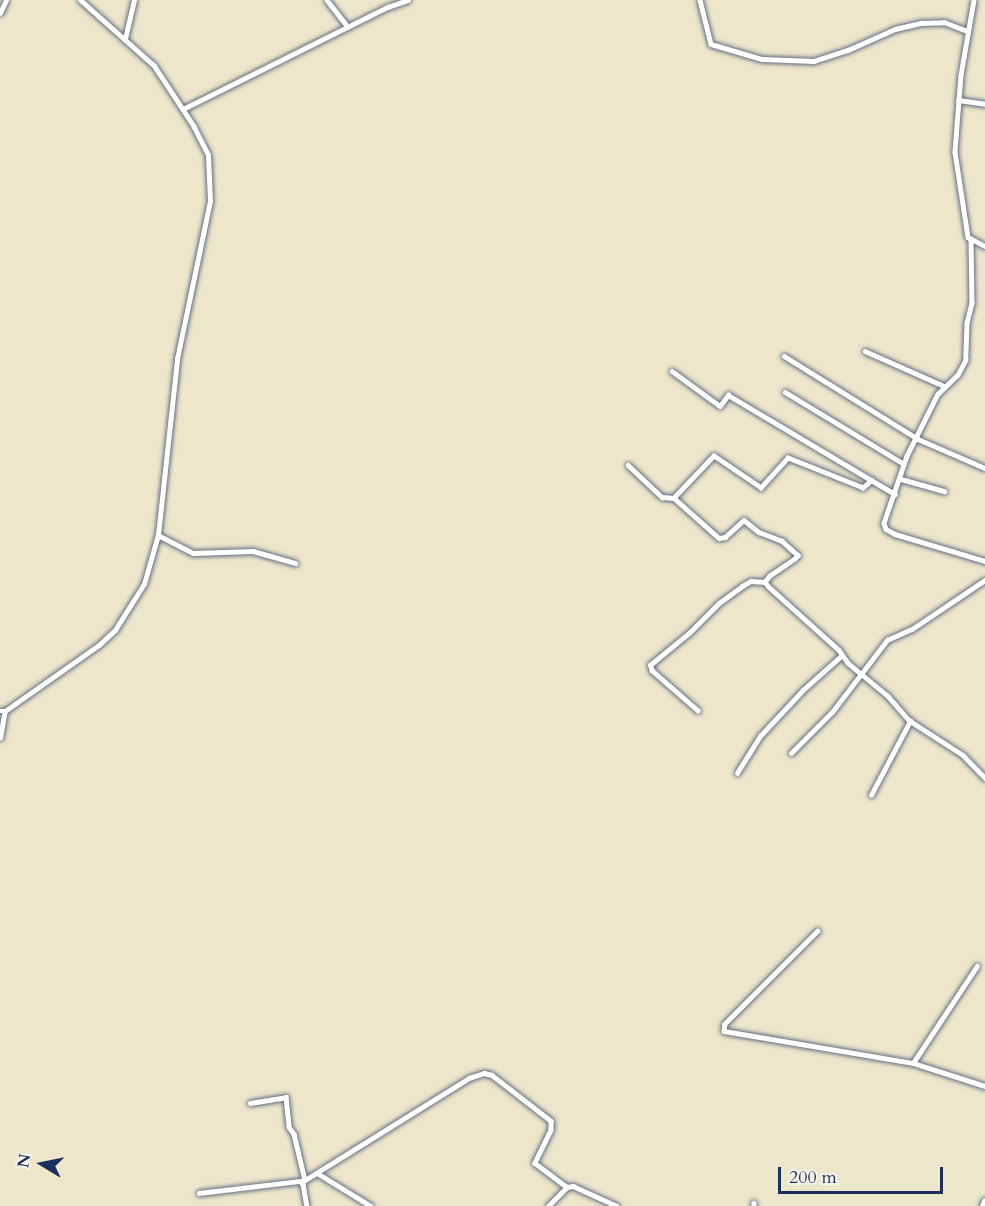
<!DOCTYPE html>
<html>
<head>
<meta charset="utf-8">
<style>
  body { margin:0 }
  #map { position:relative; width:985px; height:1206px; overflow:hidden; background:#eee6cb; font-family:Cardo,serif }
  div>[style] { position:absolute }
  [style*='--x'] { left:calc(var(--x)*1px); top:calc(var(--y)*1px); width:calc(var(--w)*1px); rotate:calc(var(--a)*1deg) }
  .roads { filter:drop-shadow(0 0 2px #656f84) drop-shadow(0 0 2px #656f84) }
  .minor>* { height:4.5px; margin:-2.25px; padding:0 2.25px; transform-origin:2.25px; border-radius:2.25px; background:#fff }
  .primary>* { height:7px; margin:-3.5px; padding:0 3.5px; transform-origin:3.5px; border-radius:3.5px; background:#fff }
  span { translate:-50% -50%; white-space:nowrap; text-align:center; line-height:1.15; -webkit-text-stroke:4.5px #f7f3e8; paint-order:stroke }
  .north { position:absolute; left:12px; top:1134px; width:60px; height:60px; -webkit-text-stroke:4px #f7f3e8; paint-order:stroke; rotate:280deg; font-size:16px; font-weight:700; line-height:24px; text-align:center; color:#1b2f5e }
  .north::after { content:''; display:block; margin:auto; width:21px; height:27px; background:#1b2f5e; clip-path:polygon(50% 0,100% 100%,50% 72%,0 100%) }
  .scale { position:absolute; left:778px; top:1167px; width:165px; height:27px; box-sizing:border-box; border:3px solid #1b2f5e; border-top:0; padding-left:8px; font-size:18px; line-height:21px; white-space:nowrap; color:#1b2f5e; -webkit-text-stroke:4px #f7f3e8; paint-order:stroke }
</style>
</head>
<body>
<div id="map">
  <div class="roads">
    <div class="minor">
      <i style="--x:327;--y:0;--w:34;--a:52"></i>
      <i style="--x:700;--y:0;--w:45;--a:76"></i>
      <i style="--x:711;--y:44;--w:53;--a:16.4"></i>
      <i style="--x:762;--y:59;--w:52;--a:2.2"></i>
      <i style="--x:814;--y:61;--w:36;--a:-18"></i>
      <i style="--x:848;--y:50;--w:51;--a:-24.1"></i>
      <i style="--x:895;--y:29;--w:27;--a:-13"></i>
      <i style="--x:921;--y:23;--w:23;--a:-2"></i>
      <i style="--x:944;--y:22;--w:25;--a:21"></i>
      <i style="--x:974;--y:0;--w:76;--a:99.8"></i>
      <i style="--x:961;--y:75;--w:77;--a:94.5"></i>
      <i style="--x:955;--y:152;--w:86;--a:81.3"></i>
      <i style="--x:968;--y:237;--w:19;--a:28"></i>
      <i style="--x:0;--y:13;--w:14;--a:-65"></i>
      <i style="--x:125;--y:39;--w:40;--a:-77"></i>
      <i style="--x:958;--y:100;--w:27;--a:8"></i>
      <i style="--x:183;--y:109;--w:229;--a:-26.5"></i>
      <i style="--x:388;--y:7;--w:21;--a:-19"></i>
      <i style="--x:971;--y:240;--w:63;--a:89.1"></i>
      <i style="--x:972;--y:303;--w:21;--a:104"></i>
      <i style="--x:967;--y:323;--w:37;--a:92"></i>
      <i style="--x:966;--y:360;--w:17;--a:118"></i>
      <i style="--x:958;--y:375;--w:28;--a:136"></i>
      <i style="--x:938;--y:394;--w:69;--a:116.6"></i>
      <i style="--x:907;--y:456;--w:71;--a:108.9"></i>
      <i style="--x:884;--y:523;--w:6;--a:72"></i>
      <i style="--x:886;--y:529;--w:10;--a:29"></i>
      <i style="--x:895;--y:534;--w:94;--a:16.7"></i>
      <i style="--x:865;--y:351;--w:86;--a:23.9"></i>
      <i style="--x:784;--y:356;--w:158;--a:31.8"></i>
      <i style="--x:918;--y:439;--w:73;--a:23.4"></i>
      <i style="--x:672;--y:371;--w:59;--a:36.1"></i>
      <i style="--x:720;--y:406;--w:14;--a:-54"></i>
      <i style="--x:728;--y:395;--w:194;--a:30.7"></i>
      <i style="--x:785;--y:392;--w:139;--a:31.2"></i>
      <i style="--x:628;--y:465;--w:47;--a:43.3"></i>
      <i style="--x:662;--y:497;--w:12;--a:5"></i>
      <i style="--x:901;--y:479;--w:45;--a:15.6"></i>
      <i style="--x:872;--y:480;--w:12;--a:138"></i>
      <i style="--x:863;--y:488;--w:81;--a:-158.2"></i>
      <i style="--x:788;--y:458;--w:40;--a:132"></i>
      <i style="--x:761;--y:488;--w:57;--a:-145.8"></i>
      <i style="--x:714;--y:456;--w:58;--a:133.6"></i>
      <i style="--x:674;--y:498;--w:60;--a:41.6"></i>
      <i style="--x:719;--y:538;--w:6;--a:-9"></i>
      <i style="--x:725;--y:537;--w:25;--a:-42"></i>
      <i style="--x:744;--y:520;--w:19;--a:39"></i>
      <i style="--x:759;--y:532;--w:25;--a:21"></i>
      <i style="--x:782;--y:541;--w:13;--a:42"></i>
      <i style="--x:792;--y:550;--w:8;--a:40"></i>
      <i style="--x:798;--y:555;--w:5;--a:127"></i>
      <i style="--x:795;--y:559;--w:30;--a:146"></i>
      <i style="--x:770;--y:576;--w:8;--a:130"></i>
      <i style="--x:765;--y:582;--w:6;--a:51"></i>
      <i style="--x:769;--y:587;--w:94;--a:42"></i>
      <i style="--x:839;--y:650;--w:16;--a:55"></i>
      <i style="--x:848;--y:663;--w:52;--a:39.5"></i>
      <i style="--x:888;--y:696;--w:33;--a:49"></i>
      <i style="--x:910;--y:721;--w:63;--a:32.7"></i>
      <i style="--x:963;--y:755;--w:32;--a:46"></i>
      <i style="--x:158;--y:535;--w:39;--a:27"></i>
      <i style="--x:193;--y:553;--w:60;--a:-1.9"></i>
      <i style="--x:253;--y:551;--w:44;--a:15.9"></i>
      <i style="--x:0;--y:711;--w:5;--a:0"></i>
      <i style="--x:5;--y:711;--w:115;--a:-35.1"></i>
      <i style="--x:99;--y:645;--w:22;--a:-43"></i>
      <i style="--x:115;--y:630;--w:54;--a:-57.8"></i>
      <i style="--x:144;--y:584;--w:51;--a:-74.1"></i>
      <i style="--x:158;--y:535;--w:177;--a:-83.8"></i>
      <i style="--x:177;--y:359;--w:161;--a:-78.2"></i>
      <i style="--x:210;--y:201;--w:46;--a:-92.5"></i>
      <i style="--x:208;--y:155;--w:31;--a:-117"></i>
      <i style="--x:194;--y:127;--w:73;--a:-123.3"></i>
      <i style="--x:154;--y:66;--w:99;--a:-138.3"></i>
      <i style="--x:698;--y:711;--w:61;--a:-139"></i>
      <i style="--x:652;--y:671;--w:6;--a:-108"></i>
      <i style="--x:650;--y:665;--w:50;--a:-39.4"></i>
      <i style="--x:689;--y:633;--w:42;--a:-45"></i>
      <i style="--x:719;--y:603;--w:29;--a:-36"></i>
      <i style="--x:742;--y:586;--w:10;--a:-29"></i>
      <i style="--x:751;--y:581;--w:14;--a:4"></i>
      <i style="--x:0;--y:738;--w:27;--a:-80"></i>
      <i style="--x:791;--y:753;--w:58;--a:-45"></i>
      <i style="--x:832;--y:712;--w:91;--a:-52.6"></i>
      <i style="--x:887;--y:640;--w:27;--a:-24"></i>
      <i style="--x:912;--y:629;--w:88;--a:-33.9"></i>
      <i style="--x:737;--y:773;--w:44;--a:-58.1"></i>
      <i style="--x:760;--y:736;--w:63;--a:-46.9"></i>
      <i style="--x:803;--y:690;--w:51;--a:-41.8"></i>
      <i style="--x:871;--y:795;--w:84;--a:-62.2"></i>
      <i style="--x:818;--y:931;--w:132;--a:135"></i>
      <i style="--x:725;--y:1024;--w:7;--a:98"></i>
      <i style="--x:724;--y:1031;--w:192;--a:9.6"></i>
      <i style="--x:913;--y:1063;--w:76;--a:17.7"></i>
      <i style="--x:913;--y:1063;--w:116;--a:-56.6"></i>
      <i style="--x:250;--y:1103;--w:36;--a:-9"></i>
      <i style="--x:286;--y:1097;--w:30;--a:84"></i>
      <i style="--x:289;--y:1127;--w:9;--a:54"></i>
      <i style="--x:294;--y:1134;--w:47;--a:76.6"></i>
      <i style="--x:317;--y:1173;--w:63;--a:31.4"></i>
      <i style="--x:302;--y:1182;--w:197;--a:-31.9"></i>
      <i style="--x:469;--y:1078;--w:16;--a:-18"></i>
      <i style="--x:484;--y:1073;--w:8;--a:14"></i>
      <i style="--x:492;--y:1075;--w:75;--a:37.9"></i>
      <i style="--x:551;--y:1121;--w:9;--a:90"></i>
      <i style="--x:551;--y:1130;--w:37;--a:116"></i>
      <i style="--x:535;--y:1163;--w:40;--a:37"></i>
      <i style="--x:199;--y:1193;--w:102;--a:-6.8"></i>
      <i style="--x:300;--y:1181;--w:4;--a:45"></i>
      <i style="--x:303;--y:1184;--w:22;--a:80"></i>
      <i style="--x:754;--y:1203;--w:3;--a:90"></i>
      <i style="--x:548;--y:1206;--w:27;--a:-45"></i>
      <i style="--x:567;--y:1187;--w:6;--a:-9"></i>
      <i style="--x:573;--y:1186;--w:48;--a:24.4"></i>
    </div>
    <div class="primary">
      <i style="--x:983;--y:1206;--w:5;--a:-68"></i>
    </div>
  </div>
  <div class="north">N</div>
  <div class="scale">200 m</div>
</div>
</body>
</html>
